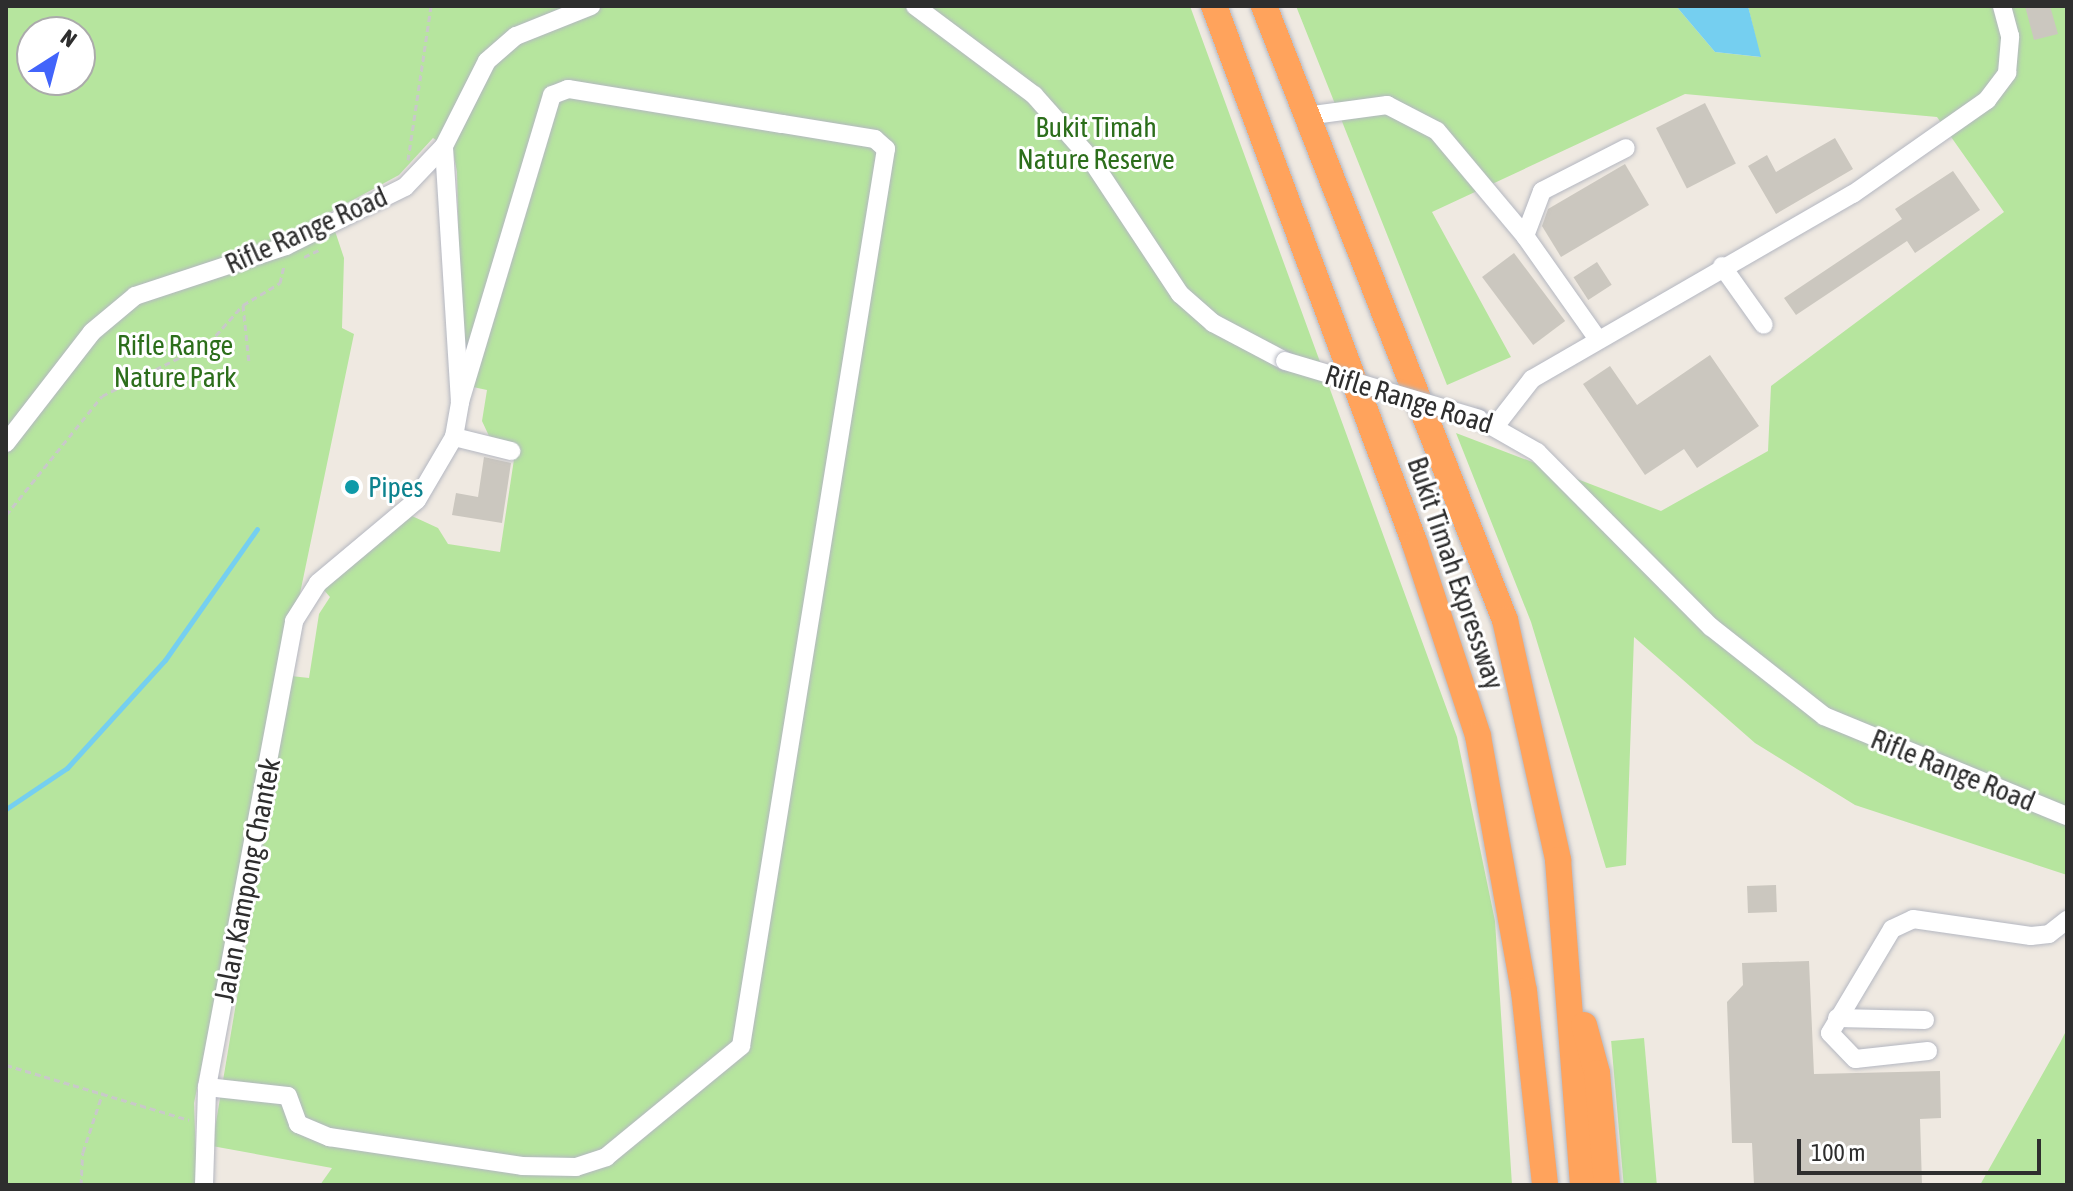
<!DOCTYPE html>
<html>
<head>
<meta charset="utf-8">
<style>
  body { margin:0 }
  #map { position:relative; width:2073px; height:1191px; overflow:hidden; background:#efe9e1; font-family:"Asap Condensed",sans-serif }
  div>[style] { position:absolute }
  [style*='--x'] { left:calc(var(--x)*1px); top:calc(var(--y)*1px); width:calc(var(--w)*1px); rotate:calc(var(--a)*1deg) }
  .green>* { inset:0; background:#b6e59e; transform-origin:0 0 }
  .water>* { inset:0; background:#75cff0 }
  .stream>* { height:5px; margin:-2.5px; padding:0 2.5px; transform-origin:2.5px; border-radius:2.5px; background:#75cff0 }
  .building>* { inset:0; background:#cbc7bf; transform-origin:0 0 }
  .path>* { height:3px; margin-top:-1.5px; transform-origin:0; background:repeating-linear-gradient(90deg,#c9c9c9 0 6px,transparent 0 10px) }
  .roads { filter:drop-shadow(0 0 2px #b4b7c1) drop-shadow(0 0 2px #b4b7c1) }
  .minor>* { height:18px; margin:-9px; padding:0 9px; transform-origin:9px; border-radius:9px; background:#fff }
  .highway>* { height:26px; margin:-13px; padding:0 13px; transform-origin:13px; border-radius:13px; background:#ffa35c }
  .bridges { filter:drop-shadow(0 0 2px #b4b7c1) drop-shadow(0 0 2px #b4b7c1) }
  .minor-bridge>* { height:18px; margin:-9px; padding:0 9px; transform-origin:9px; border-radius:9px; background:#fff }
  .dots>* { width:22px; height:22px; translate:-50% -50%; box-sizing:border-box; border:4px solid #fff; border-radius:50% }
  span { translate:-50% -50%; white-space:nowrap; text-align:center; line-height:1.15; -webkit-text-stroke:6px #fff; paint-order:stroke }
  .park-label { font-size:28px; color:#2c6e1b }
  .street-label { font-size:28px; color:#2e2e2e }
  .culture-label { font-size:28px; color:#0d838f }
  .left { translate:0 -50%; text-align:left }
  .frame { position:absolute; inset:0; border:8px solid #2e2e2e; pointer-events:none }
  .north { position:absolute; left:16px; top:16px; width:80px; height:80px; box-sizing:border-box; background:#fff; border:2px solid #ababab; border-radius:50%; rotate:36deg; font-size:22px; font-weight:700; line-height:32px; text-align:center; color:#2e2e2e }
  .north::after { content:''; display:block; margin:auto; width:28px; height:36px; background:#4264fb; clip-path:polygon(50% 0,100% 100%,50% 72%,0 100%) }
  .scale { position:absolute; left:1797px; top:1139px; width:244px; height:36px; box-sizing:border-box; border:4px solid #2e2e2e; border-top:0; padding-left:10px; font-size:24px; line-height:28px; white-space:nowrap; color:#2e2e2e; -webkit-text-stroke:6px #fff; paint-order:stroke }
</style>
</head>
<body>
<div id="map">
  <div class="green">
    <i style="clip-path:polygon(evenodd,6px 6px,1190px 6px,1457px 737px,1495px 921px,1512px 1185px,320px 1185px,332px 1168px,212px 1146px,291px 676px,309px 678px,319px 614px,330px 597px,323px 589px,412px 516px,438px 528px,448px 544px,500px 552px,516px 446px,489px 436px,482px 421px,487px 390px,473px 387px,461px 358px,457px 172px,453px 151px,433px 138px,399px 175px,329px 213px,344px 258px,342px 328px,354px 334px,194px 1103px,197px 1185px,6px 1185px,6px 6px,32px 32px,80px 32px,80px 80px,32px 80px,32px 32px)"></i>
    <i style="clip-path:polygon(1296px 6px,1676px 6px,1715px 52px,1760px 57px,1748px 6px,2067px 6px,2067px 875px,1855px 805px,1755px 743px,1634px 637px,1626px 865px,1606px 868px,1531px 622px,1456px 433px,1661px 511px,1768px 451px,1771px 386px,2004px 212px,1937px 117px,1685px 94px,1432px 212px,1511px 357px,1447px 385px)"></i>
    <i style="clip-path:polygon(2067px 1029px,2067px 1185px,1980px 1185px,2060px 1043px)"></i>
    <i style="left:1644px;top:1038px;width:147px;height:33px;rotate:85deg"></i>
  </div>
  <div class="water">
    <i style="clip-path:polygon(1676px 6px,1748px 6px,1761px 57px,1715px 52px)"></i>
  </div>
  <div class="stream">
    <i style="--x:6;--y:809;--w:73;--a:-33.9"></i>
    <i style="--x:67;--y:768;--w:146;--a:-47.8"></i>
    <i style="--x:165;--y:660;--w:160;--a:-54.9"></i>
  </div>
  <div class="building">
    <i style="clip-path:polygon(2025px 6px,2050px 6px,2058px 34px,2034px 40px)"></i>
    <i style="left:1705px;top:103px;width:68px;height:55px;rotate:63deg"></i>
    <i style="clip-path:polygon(1835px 138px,1853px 169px,1776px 214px,1748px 166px,1767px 155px,1776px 172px)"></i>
    <i style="clip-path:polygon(1625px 164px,1649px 205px,1561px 257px,1542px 226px,1548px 209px)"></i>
    <i style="clip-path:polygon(1953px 171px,1980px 210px,1915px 253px,1907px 241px,1796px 315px,1784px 298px,1902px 219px,1895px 209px)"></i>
    <i style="left:1514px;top:253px;width:85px;height:40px;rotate:53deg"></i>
    <i style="left:1597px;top:262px;width:27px;height:28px;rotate:57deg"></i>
    <i style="clip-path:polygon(1710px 355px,1759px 426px,1697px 468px,1684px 449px,1645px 475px,1583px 384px,1610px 366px,1637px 405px)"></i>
    <i style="clip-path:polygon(484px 457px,511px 463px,502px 523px,452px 515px,456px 493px,478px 497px)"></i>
    <i style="left:1776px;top:885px;width:27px;height:29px;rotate:88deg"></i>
    <i style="clip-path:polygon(1809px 961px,1814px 1074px,1940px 1071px,1941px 1118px,1920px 1119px,1922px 1185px,1754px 1185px,1752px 1143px,1732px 1143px,1727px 1002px,1743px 985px,1742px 963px)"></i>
  </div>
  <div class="path">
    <i style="--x:408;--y:160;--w:156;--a:-81.5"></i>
    <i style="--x:304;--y:257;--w:19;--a:-25"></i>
    <i style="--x:243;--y:305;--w:58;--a:84.1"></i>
    <i style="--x:6;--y:515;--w:153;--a:-51.1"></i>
    <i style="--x:102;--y:396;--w:119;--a:-26.4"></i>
    <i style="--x:209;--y:343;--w:51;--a:-48.2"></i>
    <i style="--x:243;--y:305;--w:43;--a:-30.7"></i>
    <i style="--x:280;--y:283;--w:18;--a:-77"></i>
    <i style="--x:6;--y:1065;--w:191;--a:16.7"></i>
    <i style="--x:81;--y:1185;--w:33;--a:-87"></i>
    <i style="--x:83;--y:1152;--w:63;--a:-71.6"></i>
  </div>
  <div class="roads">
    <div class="minor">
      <i style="--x:915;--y:6;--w:149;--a:36.8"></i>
      <i style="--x:1034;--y:95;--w:84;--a:48.4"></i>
      <i style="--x:1090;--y:158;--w:163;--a:56.5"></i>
      <i style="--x:1180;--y:294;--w:44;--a:41.3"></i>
      <i style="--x:1213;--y:323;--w:81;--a:27.8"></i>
      <i style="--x:1306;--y:116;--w:82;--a:-7.7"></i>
      <i style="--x:1387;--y:105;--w:56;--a:27.5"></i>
      <i style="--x:1437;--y:131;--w:137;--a:50"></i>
      <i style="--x:1525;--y:236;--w:125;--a:54.8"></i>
      <i style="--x:1525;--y:236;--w:48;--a:-69.3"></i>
      <i style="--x:1542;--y:191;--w:94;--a:-27.1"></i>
      <i style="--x:1722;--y:266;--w:72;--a:54.6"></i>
      <i style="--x:1479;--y:419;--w:67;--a:29.6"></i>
      <i style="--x:1537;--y:452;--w:247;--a:45.2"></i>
      <i style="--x:1711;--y:627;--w:144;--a:38.2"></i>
      <i style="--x:1824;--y:716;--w:263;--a:22.4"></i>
      <i style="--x:1497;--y:424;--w:57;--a:-52.1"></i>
      <i style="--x:1532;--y:379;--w:370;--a:-30"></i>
      <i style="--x:1853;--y:194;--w:164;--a:-35"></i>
      <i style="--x:1987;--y:100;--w:34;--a:-53"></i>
      <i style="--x:2007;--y:73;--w:37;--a:-85"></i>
      <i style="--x:2010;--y:36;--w:31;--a:-105"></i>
      <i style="--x:454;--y:437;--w:59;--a:13.8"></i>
      <i style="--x:6;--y:443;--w:140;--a:-52.2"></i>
      <i style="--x:92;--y:332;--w:56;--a:-39.9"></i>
      <i style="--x:135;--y:296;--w:159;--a:-18.3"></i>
      <i style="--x:286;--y:246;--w:133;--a:-26.4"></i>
      <i style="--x:405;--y:187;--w:57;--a:-46.4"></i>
      <i style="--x:444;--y:146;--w:95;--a:-63.2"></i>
      <i style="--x:487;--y:61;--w:38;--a:-41"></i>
      <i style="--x:516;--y:36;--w:81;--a:-21.8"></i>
      <i style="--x:1837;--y:1018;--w:88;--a:1.3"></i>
      <i style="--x:1928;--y:1051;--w:73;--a:173.7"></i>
      <i style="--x:1855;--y:1059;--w:36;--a:-134"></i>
      <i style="--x:1830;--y:1033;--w:121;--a:-59.2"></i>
      <i style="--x:1892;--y:929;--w:23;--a:-25"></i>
      <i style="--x:1913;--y:919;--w:119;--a:8.2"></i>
      <i style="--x:2031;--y:936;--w:18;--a:-6"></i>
      <i style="--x:2049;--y:934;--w:23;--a:-38"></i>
      <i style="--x:207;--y:1087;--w:81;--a:6.3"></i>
      <i style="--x:288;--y:1096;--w:30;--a:70"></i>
      <i style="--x:298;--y:1124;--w:34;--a:23"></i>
      <i style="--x:329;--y:1137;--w:195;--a:8.5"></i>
      <i style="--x:522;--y:1166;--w:54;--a:1.1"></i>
      <i style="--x:576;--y:1167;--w:32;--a:-18"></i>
      <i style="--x:606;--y:1157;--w:175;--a:-39.4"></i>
      <i style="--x:741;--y:1046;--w:909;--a:-80.82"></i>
      <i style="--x:886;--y:149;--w:15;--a:-138"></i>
      <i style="--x:875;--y:139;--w:94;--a:-170.8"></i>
      <i style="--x:782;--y:124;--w:217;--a:-170.7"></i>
      <i style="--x:568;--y:89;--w:17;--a:159"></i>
      <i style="--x:552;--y:95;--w:320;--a:106.7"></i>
      <i style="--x:204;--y:1185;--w:98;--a:-88.2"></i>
      <i style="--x:207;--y:1087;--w:474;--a:-79.4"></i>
      <i style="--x:294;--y:621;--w:45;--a:-57.7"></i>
      <i style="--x:318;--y:583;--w:129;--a:-40"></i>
      <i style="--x:417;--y:500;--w:73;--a:-59.6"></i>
      <i style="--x:454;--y:437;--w:36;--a:-80"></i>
      <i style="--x:460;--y:402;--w:256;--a:-93.6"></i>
    </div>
    <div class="highway">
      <i style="--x:1214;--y:6;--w:574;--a:69.51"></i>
      <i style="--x:1415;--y:544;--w:202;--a:71.8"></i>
      <i style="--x:1478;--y:736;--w:259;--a:79.8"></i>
      <i style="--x:1524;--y:991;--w:195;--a:83.8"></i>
      <i style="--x:1264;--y:6;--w:660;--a:68.57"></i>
      <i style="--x:1505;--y:620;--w:246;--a:77.5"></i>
      <i style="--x:1558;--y:860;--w:326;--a:85.6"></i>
      <i style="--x:1584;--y:1025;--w:50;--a:74.8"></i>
      <i style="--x:1597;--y:1073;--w:112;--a:84.9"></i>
    </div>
  </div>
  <div class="bridges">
    <div class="minor-bridge">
      <i style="--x:1285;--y:361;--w:202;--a:16.6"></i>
    </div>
  </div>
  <div class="dots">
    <i style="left:352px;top:487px;background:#0f9aa8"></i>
  </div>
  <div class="park-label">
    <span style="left:1096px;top:143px">Bukit Timah<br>Nature Reserve</span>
    <span style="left:175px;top:361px">Rifle Range<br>Nature Park</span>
  </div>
  <div class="street-label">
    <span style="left:306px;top:230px;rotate:-24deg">Rifle Range Road</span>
    <span style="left:1409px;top:399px;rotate:17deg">Rifle Range Road</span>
    <span style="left:1456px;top:573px;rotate:71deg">Bukit Timah Expressway</span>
    <span style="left:1953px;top:770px;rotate:22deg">Rifle Range Road</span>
    <span style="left:247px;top:880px;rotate:-79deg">Jalan Kampong Chantek</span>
  </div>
  <div class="culture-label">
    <span class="left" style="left:368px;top:487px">Pipes</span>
  </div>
  <div class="frame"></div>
  <div class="north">N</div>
  <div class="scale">100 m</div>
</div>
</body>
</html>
